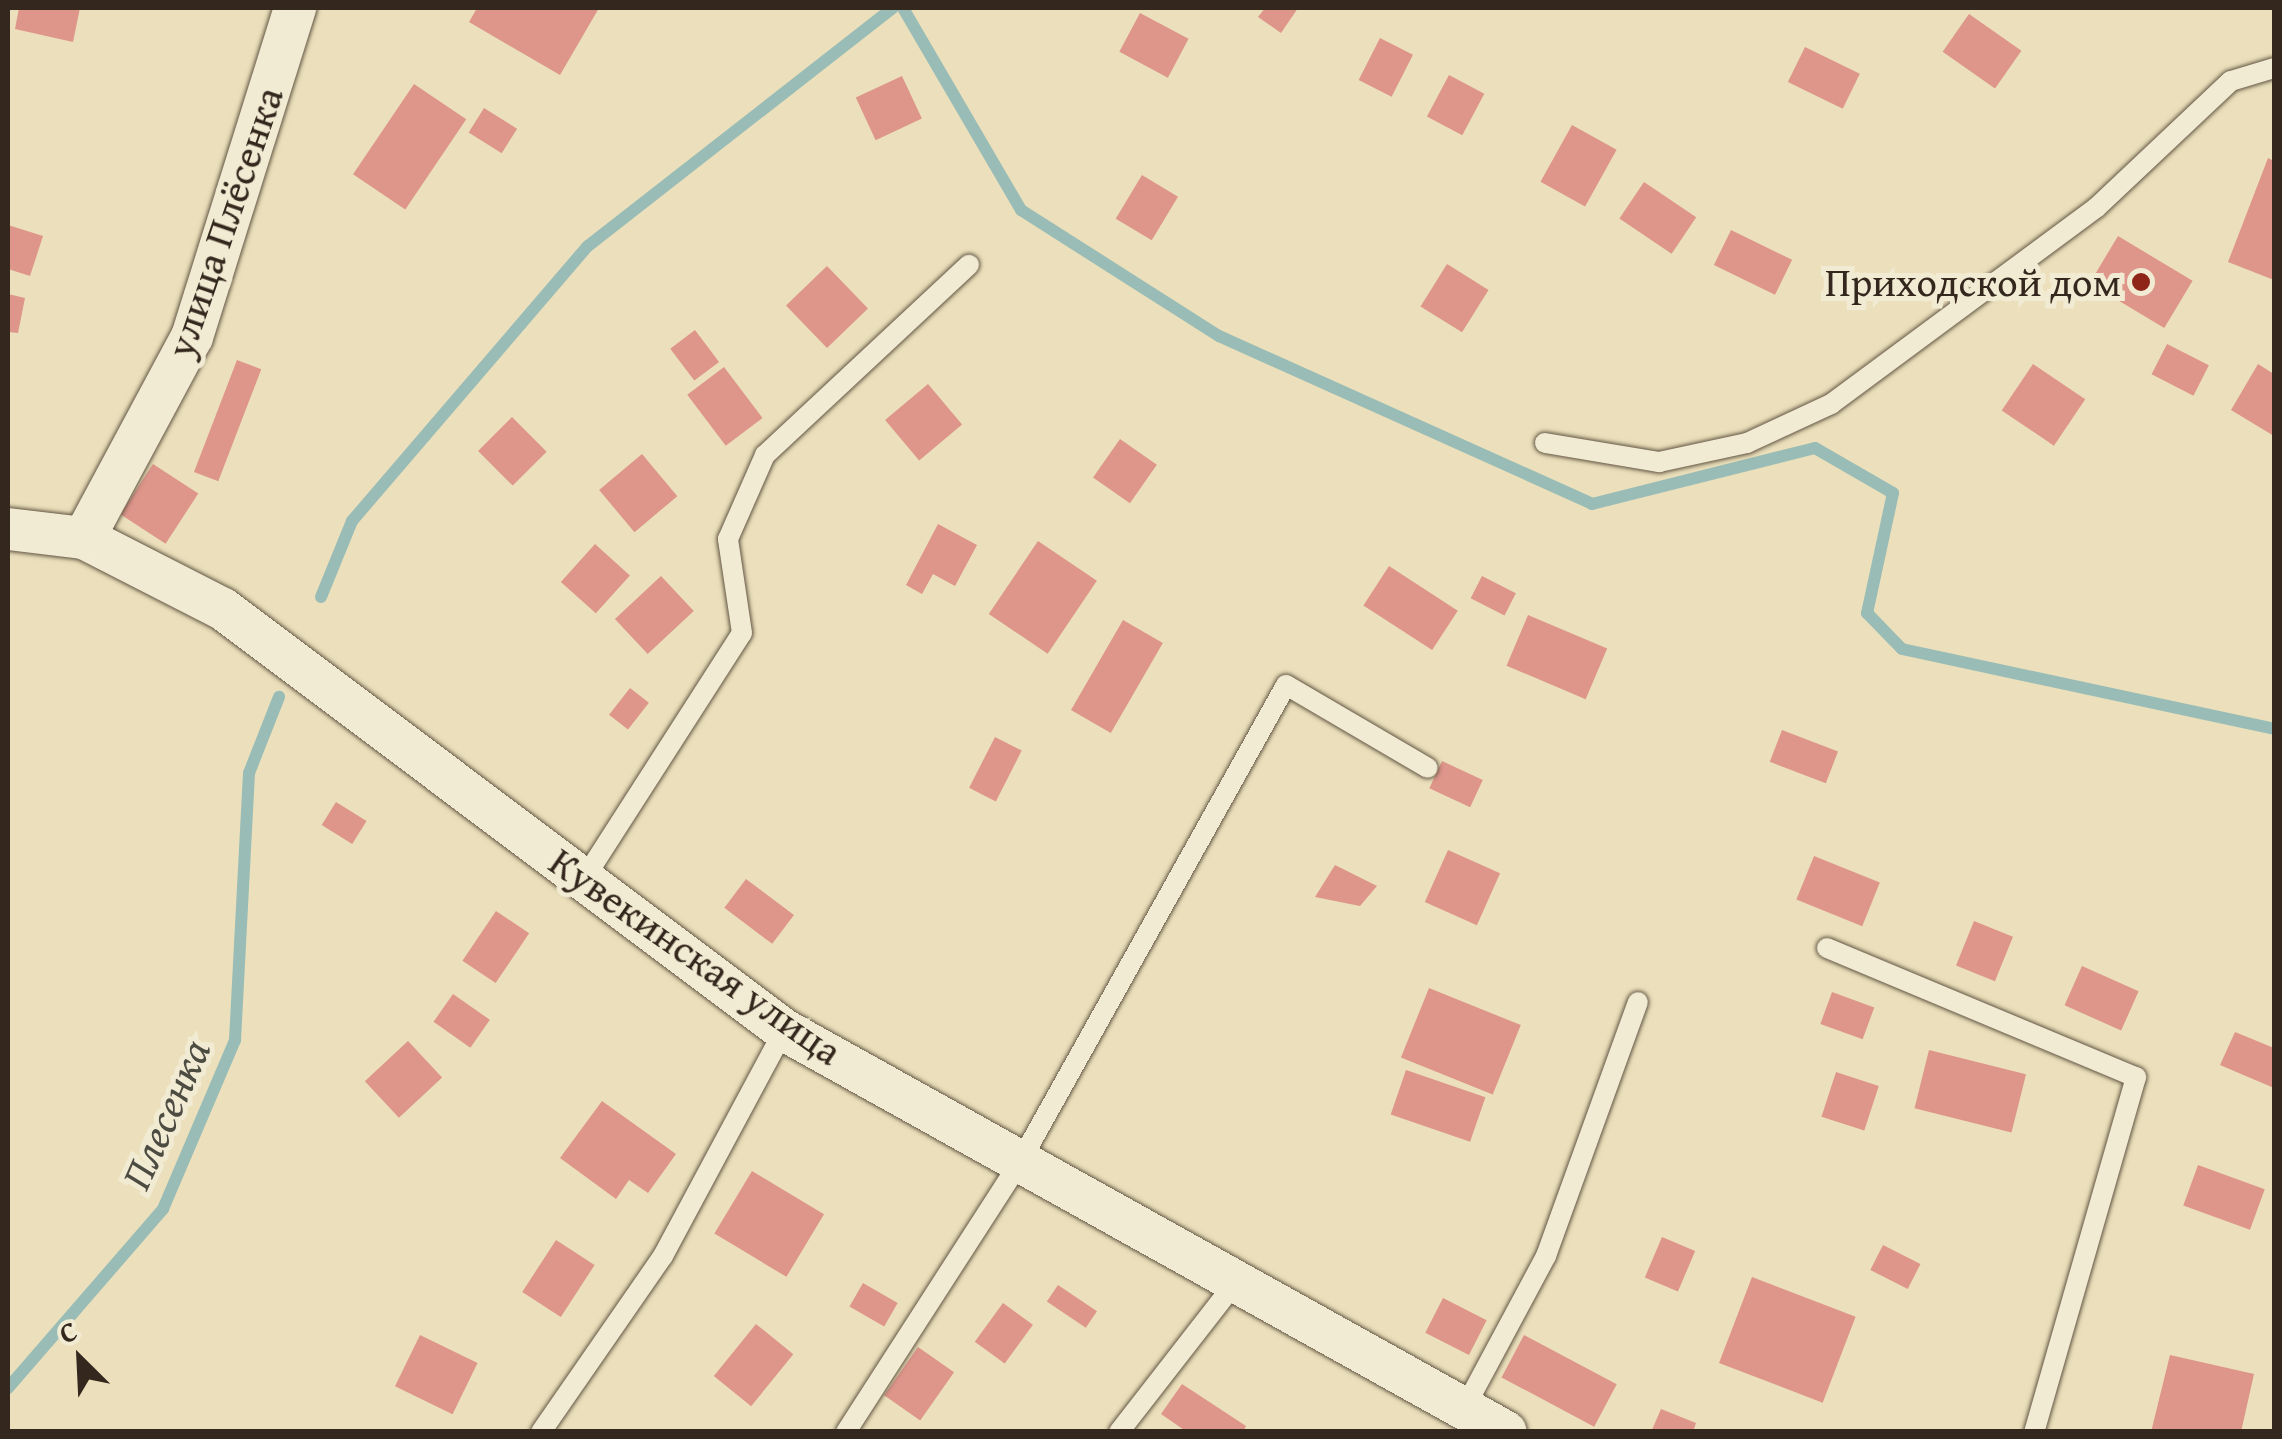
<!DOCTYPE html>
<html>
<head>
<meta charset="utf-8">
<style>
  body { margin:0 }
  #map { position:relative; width:2282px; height:1439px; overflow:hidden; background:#ebe0bb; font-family:"Gentium Book Plus",serif }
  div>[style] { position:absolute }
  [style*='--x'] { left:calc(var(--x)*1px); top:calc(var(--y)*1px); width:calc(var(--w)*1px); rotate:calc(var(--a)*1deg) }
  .stream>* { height:12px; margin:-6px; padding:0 6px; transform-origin:6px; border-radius:6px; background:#99bcb6 }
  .building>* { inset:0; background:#de958a; transform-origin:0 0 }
  .roads { filter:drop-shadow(0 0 2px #625544) drop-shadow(0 0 2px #625544) }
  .lane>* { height:20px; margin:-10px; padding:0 10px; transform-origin:10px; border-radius:10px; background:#f2ebd3 }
  .street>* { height:42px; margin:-21px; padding:0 21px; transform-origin:21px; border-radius:21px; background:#f2ebd3 }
  .dots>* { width:28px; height:28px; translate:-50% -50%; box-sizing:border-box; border:5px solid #f2ebd3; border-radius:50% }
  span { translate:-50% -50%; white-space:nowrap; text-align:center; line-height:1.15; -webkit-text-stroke:10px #f2ebd3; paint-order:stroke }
  .street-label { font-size:40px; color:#34271d }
  .poi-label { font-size:40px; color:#34271d }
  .right { translate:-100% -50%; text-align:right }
  .water-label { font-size:42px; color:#4d4c43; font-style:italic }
  .frame { position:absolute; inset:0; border:10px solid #34271d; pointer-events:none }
  .north { position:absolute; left:30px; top:1309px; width:100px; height:100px; -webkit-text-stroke:8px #f2ebd3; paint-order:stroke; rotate:336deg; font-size:28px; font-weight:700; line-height:40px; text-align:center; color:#34271d }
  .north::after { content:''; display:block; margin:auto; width:35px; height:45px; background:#34271d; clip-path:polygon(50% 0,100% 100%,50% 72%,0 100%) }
</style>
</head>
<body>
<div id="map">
  <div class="stream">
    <i style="--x:903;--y:8;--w:234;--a:59.7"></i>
    <i style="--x:1021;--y:210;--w:235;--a:32.5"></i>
    <i style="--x:1219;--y:336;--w:409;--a:24.2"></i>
    <i style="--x:1592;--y:504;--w:230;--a:-14.1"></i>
    <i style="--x:1815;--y:448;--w:90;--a:30"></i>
    <i style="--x:1893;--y:493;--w:123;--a:102.2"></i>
    <i style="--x:1867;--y:613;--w:50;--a:45.8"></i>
    <i style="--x:1902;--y:649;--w:381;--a:12.1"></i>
    <i style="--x:321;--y:597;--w:82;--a:-67.8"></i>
    <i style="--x:352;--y:521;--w:362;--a:-49.4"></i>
    <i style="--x:588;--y:246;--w:387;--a:-38"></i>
    <i style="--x:8;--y:1388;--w:237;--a:-49.1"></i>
    <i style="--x:163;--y:1209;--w:184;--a:-66.9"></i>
    <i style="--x:235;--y:1040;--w:267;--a:-87"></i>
    <i style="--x:249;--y:773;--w:82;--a:-68.5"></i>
  </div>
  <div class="building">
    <i style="clip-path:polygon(19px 8px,80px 8px,73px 42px,15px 29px)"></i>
    <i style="clip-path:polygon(477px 8px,599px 8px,560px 75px,469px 22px)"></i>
    <i style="clip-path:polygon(1265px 8px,1298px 8px,1281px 33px,1258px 17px)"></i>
    <i style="left:1140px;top:13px;width:55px;height:44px;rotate:28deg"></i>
    <i style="left:1969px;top:14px;width:64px;height:46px;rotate:35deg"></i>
    <i style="left:1380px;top:38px;width:37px;height:47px;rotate:27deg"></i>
    <i style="left:1805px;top:47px;width:61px;height:39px;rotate:26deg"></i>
    <i style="left:1449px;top:75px;width:40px;height:47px;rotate:28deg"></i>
    <i style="left:902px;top:76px;width:47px;height:51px;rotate:65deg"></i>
    <i style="left:414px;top:84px;width:63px;height:109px;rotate:34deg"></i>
    <i style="left:484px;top:108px;width:39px;height:29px;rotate:32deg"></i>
    <i style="left:1572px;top:125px;width:51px;height:65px;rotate:29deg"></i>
    <i style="clip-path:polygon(2268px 158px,2274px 161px,2274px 280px,2228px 262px)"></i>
    <i style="left:1142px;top:175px;width:42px;height:51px;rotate:31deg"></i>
    <i style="left:1644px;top:182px;width:63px;height:44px;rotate:34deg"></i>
    <i style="clip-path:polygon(8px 225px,43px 236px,30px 276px,8px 269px)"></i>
    <i style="left:1731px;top:230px;width:68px;height:39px;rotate:26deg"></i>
    <i style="left:2118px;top:236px;width:87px;height:55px;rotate:31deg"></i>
    <i style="left:1447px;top:264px;width:49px;height:50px;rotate:32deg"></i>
    <i style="left:827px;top:266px;width:59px;height:57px;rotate:46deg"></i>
    <i style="clip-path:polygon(8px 294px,25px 298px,18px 333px,8px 332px)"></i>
    <i style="left:695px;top:330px;width:40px;height:31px;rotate:53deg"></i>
    <i style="left:2167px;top:344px;width:47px;height:34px;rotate:27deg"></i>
    <i style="left:237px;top:360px;width:26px;height:120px;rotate:21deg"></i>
    <i style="left:2033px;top:364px;width:63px;height:56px;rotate:34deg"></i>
    <i style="clip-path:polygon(2258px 364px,2274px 374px,2274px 436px,2231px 410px)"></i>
    <i style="left:724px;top:367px;width:64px;height:46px;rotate:53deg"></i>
    <i style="left:928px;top:384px;width:53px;height:56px;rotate:50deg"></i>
    <i style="left:512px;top:417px;width:49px;height:48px;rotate:45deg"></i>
    <i style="left:1120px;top:439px;width:45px;height:47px;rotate:35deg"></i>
    <i style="left:642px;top:454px;width:55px;height:56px;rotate:50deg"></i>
    <i style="left:153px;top:464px;width:54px;height:60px;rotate:33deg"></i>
    <i style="clip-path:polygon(938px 524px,977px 545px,955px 586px,933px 574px,922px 594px,906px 585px)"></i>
    <i style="left:1038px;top:541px;width:71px;height:88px;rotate:34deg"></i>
    <i style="left:595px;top:544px;width:47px;height:51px;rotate:42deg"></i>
    <i style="left:1389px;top:566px;width:82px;height:47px;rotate:33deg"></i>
    <i style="left:661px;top:576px;width:48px;height:63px;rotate:47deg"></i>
    <i style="left:1482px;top:576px;width:38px;height:25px;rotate:27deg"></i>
    <i style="left:1528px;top:615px;width:86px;height:55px;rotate:23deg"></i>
    <i style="left:1123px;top:620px;width:46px;height:104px;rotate:30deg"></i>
    <i style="left:630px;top:688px;width:24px;height:34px;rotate:38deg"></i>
    <i style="left:1782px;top:730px;width:60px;height:34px;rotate:21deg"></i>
    <i style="left:995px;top:737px;width:30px;height:57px;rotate:27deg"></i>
    <i style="left:1442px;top:761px;width:45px;height:30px;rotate:25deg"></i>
    <i style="left:336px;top:802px;width:36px;height:27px;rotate:32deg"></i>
    <i style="left:1448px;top:850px;width:57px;height:57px;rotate:24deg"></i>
    <i style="left:1814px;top:856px;width:71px;height:47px;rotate:22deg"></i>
    <i style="clip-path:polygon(1335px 865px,1377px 886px,1360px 906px,1315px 897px)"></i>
    <i style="left:746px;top:879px;width:60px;height:36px;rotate:37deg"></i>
    <i style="left:496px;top:911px;width:40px;height:60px;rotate:34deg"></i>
    <i style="left:1974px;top:921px;width:42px;height:48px;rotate:22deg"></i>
    <i style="left:2082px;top:966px;width:62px;height:43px;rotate:24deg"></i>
    <i style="left:1429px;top:988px;width:99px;height:75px;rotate:22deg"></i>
    <i style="left:1832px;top:992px;width:45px;height:34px;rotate:20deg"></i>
    <i style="left:453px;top:994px;width:45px;height:34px;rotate:35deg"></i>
    <i style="clip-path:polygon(2235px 1032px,2274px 1048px,2274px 1088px,2220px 1065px)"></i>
    <i style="left:408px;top:1041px;width:50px;height:59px;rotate:47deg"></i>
    <i style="left:1929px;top:1050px;width:100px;height:60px;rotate:14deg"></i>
    <i style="left:1406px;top:1070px;width:84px;height:47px;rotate:19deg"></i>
    <i style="left:1836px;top:1072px;width:45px;height:47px;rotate:18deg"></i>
    <i style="clip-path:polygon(602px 1101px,676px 1154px,648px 1193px,629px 1180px,616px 1199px,560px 1158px)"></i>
    <i style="left:2198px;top:1165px;width:71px;height:43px;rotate:20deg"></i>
    <i style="left:752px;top:1171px;width:84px;height:73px;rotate:31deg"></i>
    <i style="left:1662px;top:1237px;width:36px;height:44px;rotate:23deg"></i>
    <i style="left:556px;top:1240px;width:46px;height:62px;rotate:33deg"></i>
    <i style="left:1883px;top:1245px;width:42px;height:28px;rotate:27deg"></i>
    <i style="left:1752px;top:1277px;width:111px;height:92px;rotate:21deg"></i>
    <i style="left:863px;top:1283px;width:40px;height:27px;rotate:30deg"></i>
    <i style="left:1058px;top:1285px;width:47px;height:20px;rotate:34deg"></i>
    <i style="left:1443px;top:1298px;width:49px;height:39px;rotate:27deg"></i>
    <i style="left:1003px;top:1303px;width:37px;height:48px;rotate:36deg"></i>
    <i style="left:756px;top:1324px;width:48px;height:67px;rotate:39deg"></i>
    <i style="left:420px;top:1335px;width:64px;height:57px;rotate:26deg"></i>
    <i style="left:1524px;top:1335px;width:105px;height:48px;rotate:28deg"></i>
    <i style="left:918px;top:1347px;width:44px;height:59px;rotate:35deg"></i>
    <i style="clip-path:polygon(2170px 1355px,2254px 1374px,2241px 1432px,2151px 1432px)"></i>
    <i style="clip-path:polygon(1182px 1384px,1246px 1426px,1243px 1432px,1187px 1432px,1161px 1414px)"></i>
    <i style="clip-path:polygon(1661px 1409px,1696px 1423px,1693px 1432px,1651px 1432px)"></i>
  </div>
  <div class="roads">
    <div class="lane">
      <i style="--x:1545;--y:443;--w:116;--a:9.5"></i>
      <i style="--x:1659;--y:462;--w:90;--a:-12.2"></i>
      <i style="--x:1747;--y:443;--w:93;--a:-24.9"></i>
      <i style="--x:1831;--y:404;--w:330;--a:-36.5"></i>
      <i style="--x:2096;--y:208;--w:185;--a:-43.3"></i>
      <i style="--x:2231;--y:81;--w:45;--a:-16.8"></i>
      <i style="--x:584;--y:879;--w:292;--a:-57.3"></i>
      <i style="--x:742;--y:633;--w:95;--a:-98.5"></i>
      <i style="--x:728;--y:539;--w:92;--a:-66.2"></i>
      <i style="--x:765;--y:455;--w:279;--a:-43"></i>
      <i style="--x:1827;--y:948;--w:335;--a:22.7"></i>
      <i style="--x:2136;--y:1077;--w:369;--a:106"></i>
      <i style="--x:1464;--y:1409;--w:174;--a:-61.8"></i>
      <i style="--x:1546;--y:1256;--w:270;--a:-70.1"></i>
      <i style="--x:541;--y:1432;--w:214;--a:-55.3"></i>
      <i style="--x:663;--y:1256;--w:256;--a:-61.8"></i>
      <i style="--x:846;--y:1432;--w:321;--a:-57.2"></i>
      <i style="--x:1020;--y:1162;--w:546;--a:-60.85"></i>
      <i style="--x:1286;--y:685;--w:164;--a:30.3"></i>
      <i style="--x:1119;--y:1432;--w:189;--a:-52.1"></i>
    </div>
    <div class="street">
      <i style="--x:8;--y:529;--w:77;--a:6.8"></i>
      <i style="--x:84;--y:538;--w:156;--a:27.1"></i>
      <i style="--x:223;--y:609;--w:701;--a:36.89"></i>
      <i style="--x:784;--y:1030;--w:826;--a:29.11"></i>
      <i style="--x:84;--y:538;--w:228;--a:-61.8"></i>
      <i style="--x:192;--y:337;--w:345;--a:-72.6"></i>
    </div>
  </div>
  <div class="dots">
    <i style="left:2141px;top:282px;background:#8f2418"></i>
  </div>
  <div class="street-label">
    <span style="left:224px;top:222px;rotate:-71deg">улица Плёсенка</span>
    <span style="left:696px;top:956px;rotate:35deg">Кувекинская улица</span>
  </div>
  <div class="poi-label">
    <span class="right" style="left:2121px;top:282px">Приходской дом</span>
  </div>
  <div class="water-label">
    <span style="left:165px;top:1114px;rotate:-66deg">Плесенка</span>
  </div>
  <div class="frame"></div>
  <div class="north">С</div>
</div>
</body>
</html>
